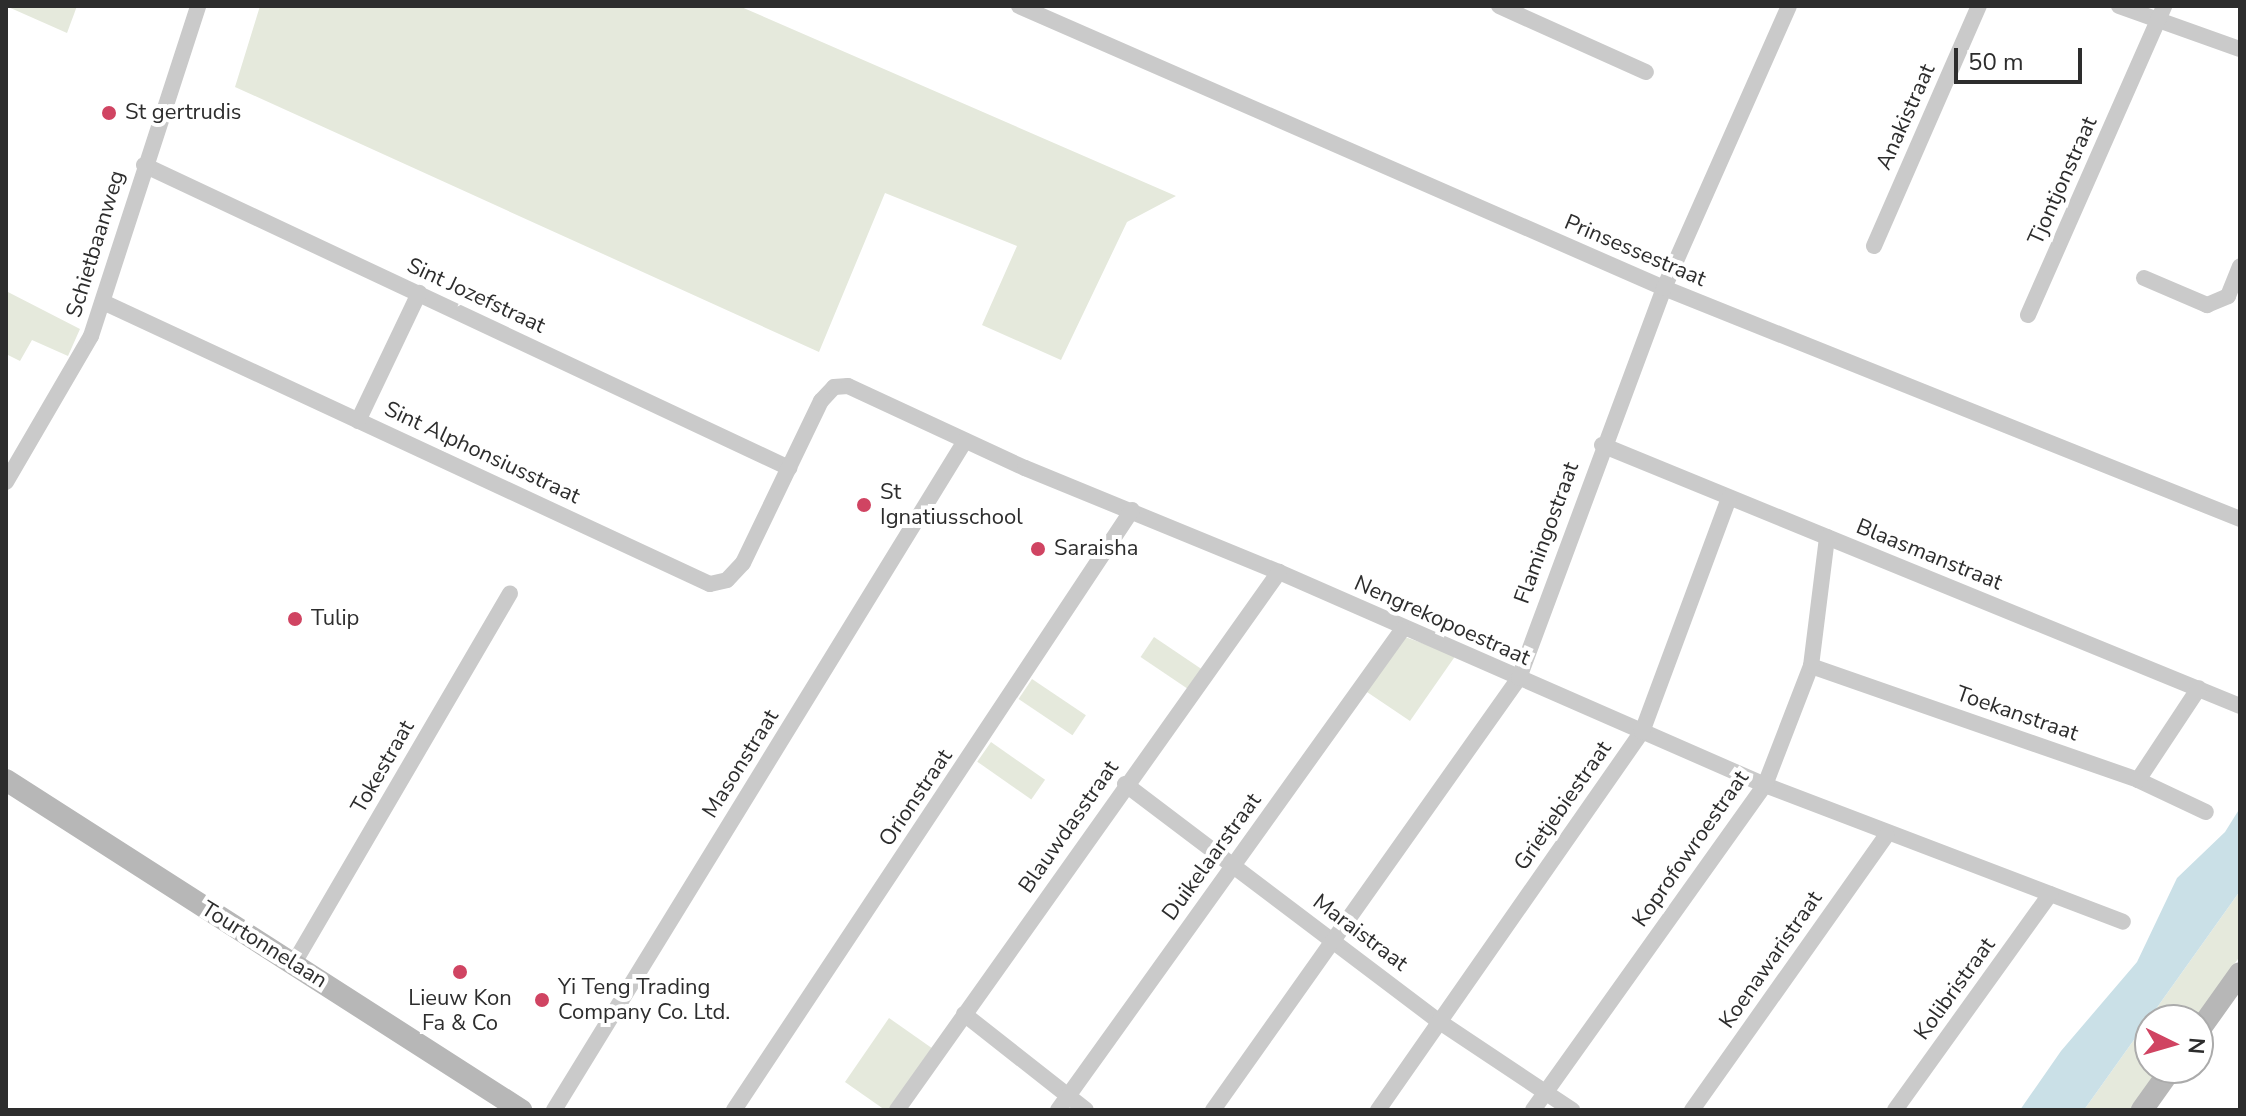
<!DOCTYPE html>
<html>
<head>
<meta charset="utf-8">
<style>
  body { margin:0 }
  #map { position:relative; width:2246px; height:1116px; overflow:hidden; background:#fff; font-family:"Nunito Sans",sans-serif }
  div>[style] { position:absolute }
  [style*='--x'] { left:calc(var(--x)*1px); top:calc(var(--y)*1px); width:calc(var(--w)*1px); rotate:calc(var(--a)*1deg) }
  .green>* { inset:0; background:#e5e9dc; transform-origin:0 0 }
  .water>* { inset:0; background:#cae0e7 }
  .street>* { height:16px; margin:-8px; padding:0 8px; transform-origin:8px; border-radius:8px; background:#cacaca }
  .secondary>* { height:22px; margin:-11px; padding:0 11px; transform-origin:11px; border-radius:11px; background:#b7b7b7 }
  .dots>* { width:22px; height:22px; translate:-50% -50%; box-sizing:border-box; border:4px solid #fff; border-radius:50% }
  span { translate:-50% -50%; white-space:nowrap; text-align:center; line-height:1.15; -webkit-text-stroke:8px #fff; paint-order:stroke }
  .poi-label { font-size:22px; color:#2d2d2d }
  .left { translate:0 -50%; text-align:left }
  .street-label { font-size:22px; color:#2d2d2d }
  .frame { position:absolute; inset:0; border:8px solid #2d2d2d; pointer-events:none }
  .north { position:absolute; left:2134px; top:1004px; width:80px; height:80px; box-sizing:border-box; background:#fff; border:2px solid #ababab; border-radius:50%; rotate:95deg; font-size:22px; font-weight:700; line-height:32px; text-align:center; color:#2d2d2d }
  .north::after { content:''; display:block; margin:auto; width:28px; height:36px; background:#d04462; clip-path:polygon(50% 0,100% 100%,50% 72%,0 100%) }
  .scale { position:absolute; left:1954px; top:48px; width:128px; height:36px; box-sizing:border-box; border:4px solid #2d2d2d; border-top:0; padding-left:10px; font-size:24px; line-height:28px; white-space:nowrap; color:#2d2d2d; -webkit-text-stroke:6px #fff; paint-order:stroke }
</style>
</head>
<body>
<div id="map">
  <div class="green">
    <i style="clip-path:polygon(6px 6px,77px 6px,67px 33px)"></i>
    <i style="clip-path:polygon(260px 6px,739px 6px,1176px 196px,1127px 222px,1061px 360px,982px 325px,1017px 246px,885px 193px,819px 352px,235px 87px)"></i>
    <i style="clip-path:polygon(6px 291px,80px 329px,68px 356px,32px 340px,20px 361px,6px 354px)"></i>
    <i style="left:1154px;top:637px;width:63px;height:24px;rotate:34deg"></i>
    <i style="clip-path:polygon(1405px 637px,1456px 655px,1410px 721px,1364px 690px)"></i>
    <i style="left:1032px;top:679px;width:65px;height:24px;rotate:34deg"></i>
    <i style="left:991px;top:742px;width:66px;height:24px;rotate:35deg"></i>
    <i style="clip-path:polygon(2240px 891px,2240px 956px,2196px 1020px,2150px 1020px,2150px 1068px,2162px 1068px,2132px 1110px,2084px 1110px)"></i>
    <i style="clip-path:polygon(889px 1018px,936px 1051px,895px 1110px,885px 1110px,845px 1082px)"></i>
  </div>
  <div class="water">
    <i style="clip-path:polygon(2240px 808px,2240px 891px,2084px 1110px,2020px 1110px,2061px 1051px,2137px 962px,2177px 878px,2225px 832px)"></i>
  </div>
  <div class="street">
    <i style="--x:1019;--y:6;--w:704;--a:23.62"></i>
    <i style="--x:1664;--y:288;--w:621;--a:21.85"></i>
    <i style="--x:1499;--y:6;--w:161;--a:24.2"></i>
    <i style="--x:2119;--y:6;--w:128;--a:19.6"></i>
    <i style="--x:144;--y:165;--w:713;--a:25.16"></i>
    <i style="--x:1874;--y:246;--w:262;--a:-66.4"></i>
    <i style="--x:2144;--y:278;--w:69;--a:23.2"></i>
    <i style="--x:2207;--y:305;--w:23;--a:-23"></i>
    <i style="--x:2228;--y:296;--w:32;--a:-68"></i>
    <i style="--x:103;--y:302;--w:669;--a:24.92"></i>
    <i style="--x:710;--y:584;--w:17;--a:-13"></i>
    <i style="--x:727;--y:580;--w:23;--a:-47"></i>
    <i style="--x:743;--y:563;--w:180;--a:-64.3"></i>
    <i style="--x:821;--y:401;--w:19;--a:-47"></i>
    <i style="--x:834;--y:387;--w:14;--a:-4"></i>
    <i style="--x:848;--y:386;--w:195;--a:24.9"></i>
    <i style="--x:1025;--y:468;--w:274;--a:22.3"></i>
    <i style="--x:1279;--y:572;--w:531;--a:23.67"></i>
    <i style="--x:1765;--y:785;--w:383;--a:20.9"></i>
    <i style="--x:2028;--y:315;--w:338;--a:-66.2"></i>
    <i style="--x:358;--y:421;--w:142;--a:-64.5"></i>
    <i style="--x:1602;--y:445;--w:689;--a:22.25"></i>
    <i style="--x:6;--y:482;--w:169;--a:-59.8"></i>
    <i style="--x:91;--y:336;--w:347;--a:-72"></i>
    <i style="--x:1811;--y:666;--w:346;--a:19.2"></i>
    <i style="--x:2138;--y:780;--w:75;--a:25.2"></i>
    <i style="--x:2138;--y:780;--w:110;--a:-56.5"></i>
    <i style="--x:1125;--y:784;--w:395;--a:37.1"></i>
    <i style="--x:1440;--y:1022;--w:159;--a:33.7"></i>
    <i style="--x:294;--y:963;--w:428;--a:-59.7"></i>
    <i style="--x:964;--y:1014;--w:155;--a:38.2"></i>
    <i style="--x:554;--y:1110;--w:785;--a:-58.44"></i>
    <i style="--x:734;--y:1110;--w:720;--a:-56.44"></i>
    <i style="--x:897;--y:1110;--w:660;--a:-54.62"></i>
    <i style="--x:1058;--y:1110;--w:591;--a:-54.37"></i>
    <i style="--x:1213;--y:1110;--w:529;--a:-54.69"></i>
    <i style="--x:1519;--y:678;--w:416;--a:-69.6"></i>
    <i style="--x:1664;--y:288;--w:308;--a:-66.1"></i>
    <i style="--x:1378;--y:1110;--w:461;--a:-55.1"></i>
    <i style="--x:1642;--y:732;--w:250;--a:-69.6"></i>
    <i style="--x:1533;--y:1110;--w:399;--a:-54.5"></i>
    <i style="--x:1765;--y:785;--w:128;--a:-68.9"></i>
    <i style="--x:1811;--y:666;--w:130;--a:-82.9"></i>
    <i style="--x:1692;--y:1110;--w:337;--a:-54.7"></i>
    <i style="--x:1895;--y:1110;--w:266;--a:-54.3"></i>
  </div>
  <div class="secondary">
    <i style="--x:6;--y:780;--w:612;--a:32.65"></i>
    <i style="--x:2198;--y:1032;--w:72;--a:-54.6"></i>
    <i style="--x:2142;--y:1110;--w:52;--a:-54.5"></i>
  </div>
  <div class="dots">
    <i style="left:109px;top:113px;background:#d04462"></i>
    <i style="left:864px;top:505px;background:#d04462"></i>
    <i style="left:1038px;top:549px;background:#d04462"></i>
    <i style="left:295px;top:619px;background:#d04462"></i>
    <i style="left:460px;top:972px;background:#d04462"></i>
    <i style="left:542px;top:1000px;background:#d04462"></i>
  </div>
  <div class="poi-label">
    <span class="left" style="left:125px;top:113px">St gertrudis</span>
    <span class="left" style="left:880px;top:505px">St<br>Ignatiusschool</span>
    <span class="left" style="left:1054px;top:549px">Saraisha</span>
    <span class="left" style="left:311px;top:619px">Tulip</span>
    <span class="left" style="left:558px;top:1000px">Yi Teng Trading<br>Company Co. Ltd.</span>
    <span style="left:460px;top:1011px">Lieuw Kon<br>Fa &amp; Co</span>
  </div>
  <div class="street-label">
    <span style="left:1906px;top:117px;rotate:-66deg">Anakistraat</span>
    <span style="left:2063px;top:181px;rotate:-66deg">Tjontjonstraat</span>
    <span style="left:96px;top:244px;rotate:-73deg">Schietbaanweg</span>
    <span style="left:1635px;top:251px;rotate:23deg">Prinsessestraat</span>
    <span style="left:476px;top:296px;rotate:25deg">Sint Jozefstraat</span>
    <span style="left:482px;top:453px;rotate:25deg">Sint Alphonsiusstraat</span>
    <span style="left:1547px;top:533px;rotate:-70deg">Flamingostraat</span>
    <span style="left:1929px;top:555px;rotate:22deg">Blaasmanstraat</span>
    <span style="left:1442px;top:621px;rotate:24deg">Nengrekopoestraat</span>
    <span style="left:2017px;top:714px;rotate:19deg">Toekanstraat</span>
    <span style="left:741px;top:764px;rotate:-58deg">Masonstraat</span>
    <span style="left:383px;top:767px;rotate:-60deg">Tokestraat</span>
    <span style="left:916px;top:798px;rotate:-56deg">Orionstraat</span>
    <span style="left:1563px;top:806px;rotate:-55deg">Grietjebiestraat</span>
    <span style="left:1069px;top:827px;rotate:-55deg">Blauwdasstraat</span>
    <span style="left:1691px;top:849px;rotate:-55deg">Koprofowroestraat</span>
    <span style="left:1212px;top:857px;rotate:-54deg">Duikelaarstraat</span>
    <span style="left:1360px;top:933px;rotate:37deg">Maraistraat</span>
    <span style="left:264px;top:945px;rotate:32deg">Tourtonnelaan</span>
    <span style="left:1771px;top:960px;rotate:-55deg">Koenawaristraat</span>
    <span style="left:1955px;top:989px;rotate:-54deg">Kolibristraat</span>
  </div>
  <div class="frame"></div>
  <div class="north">N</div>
  <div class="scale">50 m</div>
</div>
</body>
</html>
